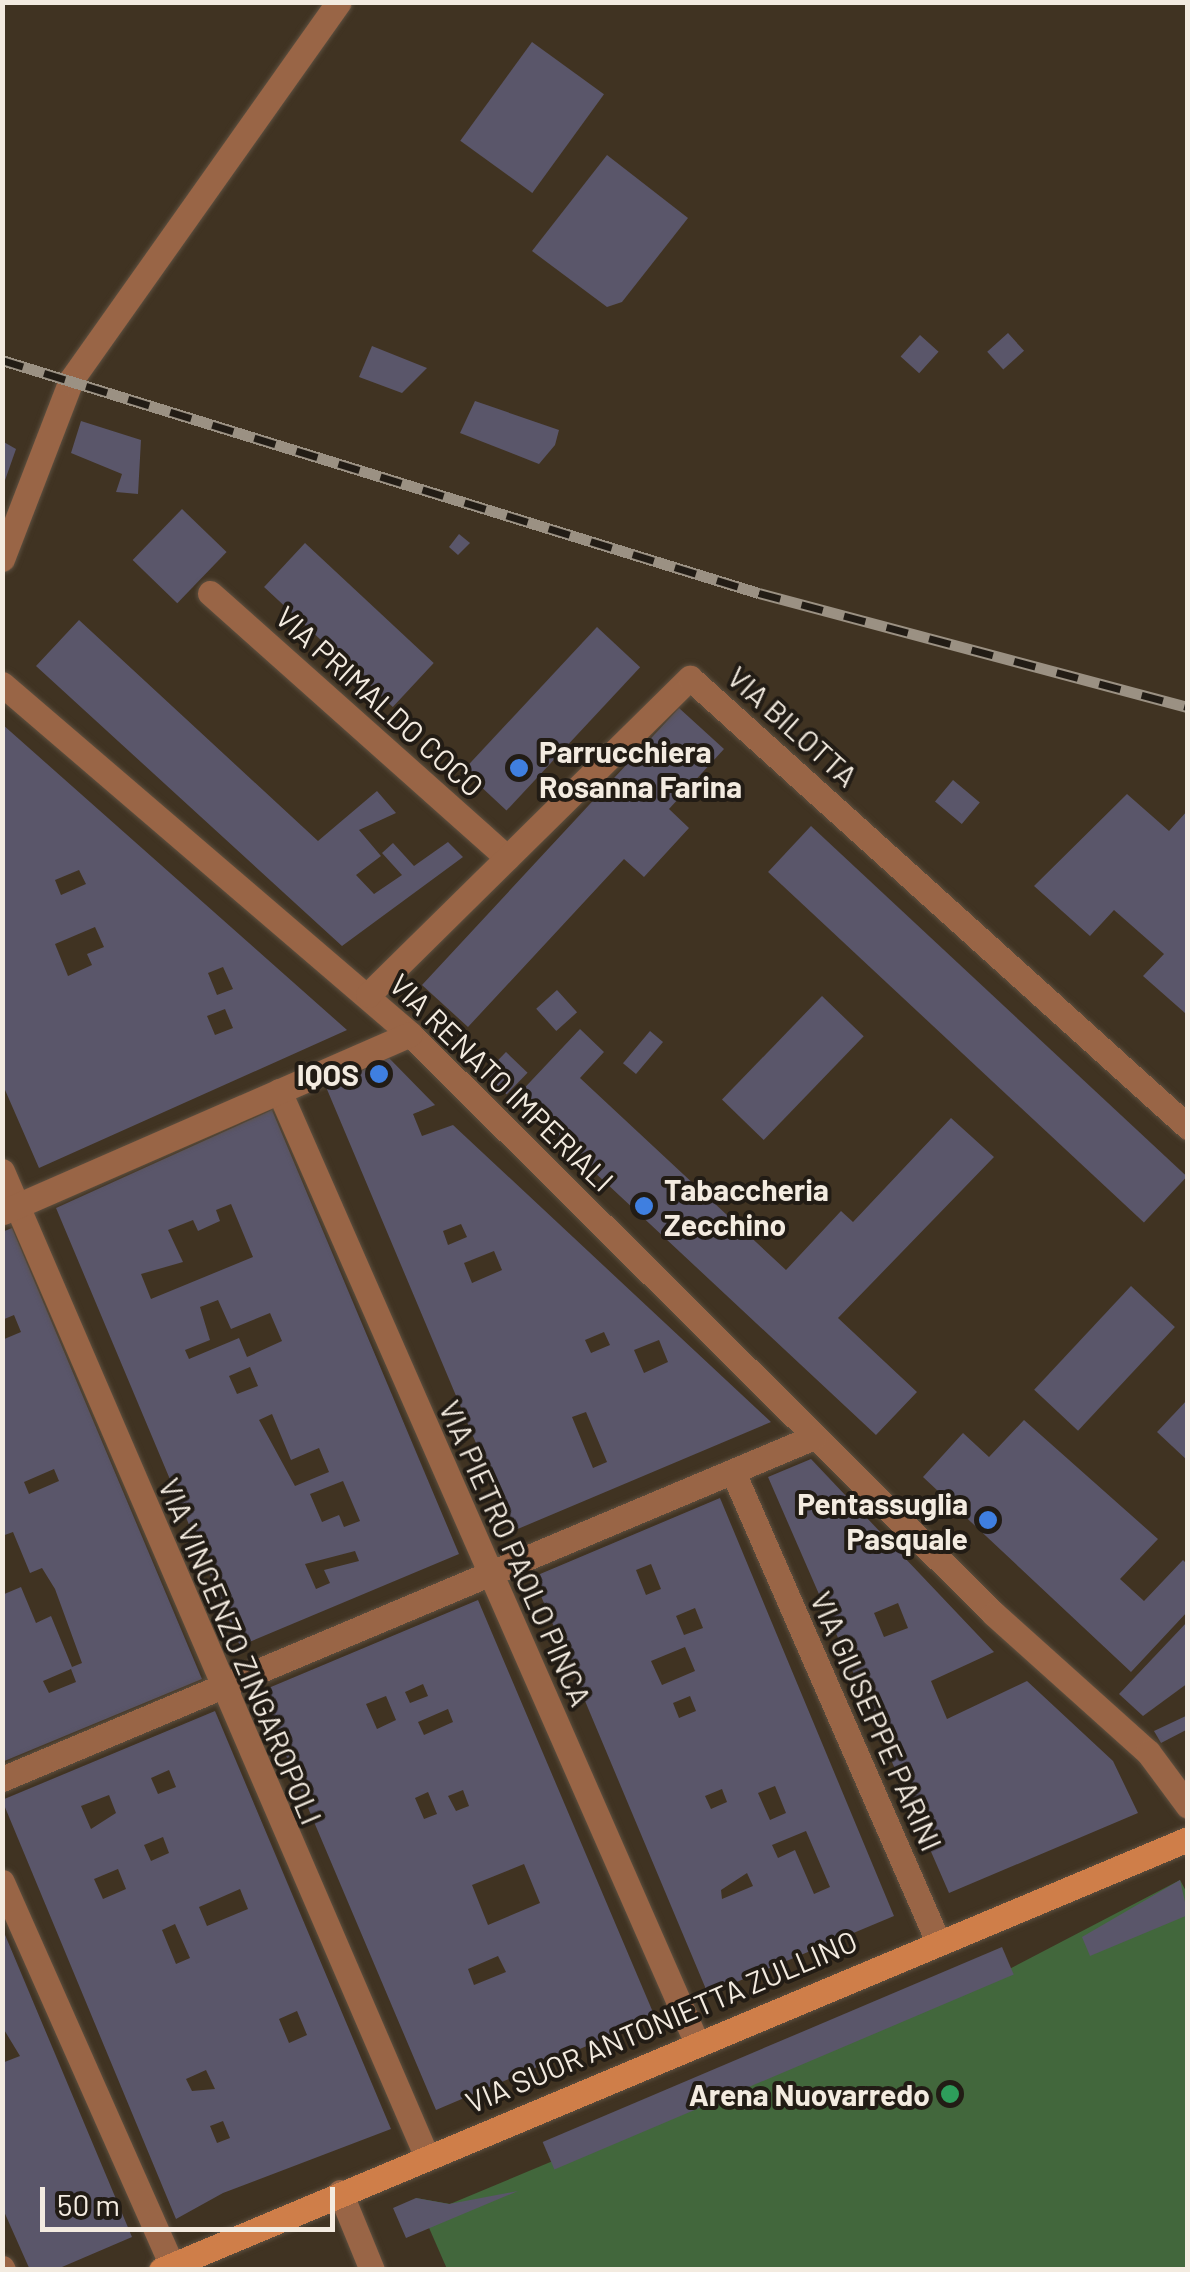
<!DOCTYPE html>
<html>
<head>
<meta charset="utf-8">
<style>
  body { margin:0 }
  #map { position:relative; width:1190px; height:2272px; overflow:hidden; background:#403322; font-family:Barlow,sans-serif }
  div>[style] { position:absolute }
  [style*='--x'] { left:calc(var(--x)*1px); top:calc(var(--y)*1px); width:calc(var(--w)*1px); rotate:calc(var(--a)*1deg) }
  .green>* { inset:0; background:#42673c }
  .building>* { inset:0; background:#5a566a; transform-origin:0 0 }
  .roads { filter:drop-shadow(0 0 2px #5d5040) drop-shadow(0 0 2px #5d5040) }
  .minor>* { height:25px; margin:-12.5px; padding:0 12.5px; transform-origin:12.5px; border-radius:12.5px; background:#996546 }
  .secondary>* { height:25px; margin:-12.5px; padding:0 12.5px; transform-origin:12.5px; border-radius:12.5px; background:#cf7e49 }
  .rail>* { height:11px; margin-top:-5.5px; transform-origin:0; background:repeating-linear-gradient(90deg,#221c15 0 22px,#9b9183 0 44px); box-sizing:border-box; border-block:2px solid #9b9183 }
  .dots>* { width:28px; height:28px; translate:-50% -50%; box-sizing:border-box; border:5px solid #221c15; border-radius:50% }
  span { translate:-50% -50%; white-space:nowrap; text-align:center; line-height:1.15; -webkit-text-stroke:8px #221c15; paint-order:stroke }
  .street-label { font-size:30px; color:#f3ebe0 }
  .poi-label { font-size:30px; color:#f3ebe0; font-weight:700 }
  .left { translate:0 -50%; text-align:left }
  .right { translate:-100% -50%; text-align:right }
  .frame { position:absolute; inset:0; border:5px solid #f3ebe0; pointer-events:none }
  .scale { position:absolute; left:40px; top:2187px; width:295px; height:45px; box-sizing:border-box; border:5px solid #f3ebe0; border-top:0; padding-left:12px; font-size:30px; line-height:35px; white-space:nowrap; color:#f3ebe0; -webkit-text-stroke:8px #221c15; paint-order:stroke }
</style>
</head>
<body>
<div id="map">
  <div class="green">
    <i style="clip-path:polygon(1180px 1880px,1187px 1893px,1187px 2269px,447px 2269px,416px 2198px,450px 2204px,998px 1975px)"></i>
  </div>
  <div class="building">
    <i style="left:532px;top:42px;width:89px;height:122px;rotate:36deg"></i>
    <i style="clip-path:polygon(607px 155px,688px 218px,622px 302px,607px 307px,532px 251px)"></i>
    <i style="left:1008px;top:333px;width:24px;height:28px;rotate:48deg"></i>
    <i style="left:920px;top:335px;width:25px;height:29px;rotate:42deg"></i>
    <i style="clip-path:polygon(372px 346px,427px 368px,402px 393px,359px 377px)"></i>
    <i style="clip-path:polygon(475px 401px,559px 430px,555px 445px,539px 464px,460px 433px)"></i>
    <i style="clip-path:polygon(81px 421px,141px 440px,138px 494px,116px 492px,122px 474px,71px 453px)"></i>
    <i style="clip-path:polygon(2px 441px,16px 449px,3px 486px,2px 486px)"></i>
    <i style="left:182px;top:509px;width:62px;height:71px;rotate:44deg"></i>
    <i style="clip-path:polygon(459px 534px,470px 543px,458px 555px,449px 547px)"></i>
    <i style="left:305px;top:543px;width:176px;height:60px;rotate:43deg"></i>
    <i style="clip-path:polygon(79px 620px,318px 841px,377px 791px,396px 813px,359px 830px,381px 856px,356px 875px,374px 894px,402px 875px,382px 853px,393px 843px,414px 866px,448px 842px,463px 857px,342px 946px,36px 666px)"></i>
    <i style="left:597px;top:627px;width:59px;height:196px;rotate:43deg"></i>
    <i style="clip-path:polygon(679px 708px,724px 749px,669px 809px,689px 828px,644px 877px,624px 859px,468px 1027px,422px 985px)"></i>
    <i style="clip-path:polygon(evenodd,2px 724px,347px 1030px,39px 1168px,2px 1083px,2px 724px,79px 870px,86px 884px,61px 895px,55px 880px,79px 870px,2px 724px,95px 927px,104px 947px,87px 954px,92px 965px,68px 976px,55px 944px,95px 927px,2px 724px,223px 967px,233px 989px,217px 995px,208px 973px,223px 967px,2px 724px,225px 1009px,233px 1028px,215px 1035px,207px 1016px,225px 1009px)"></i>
    <i style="left:953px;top:780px;width:35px;height:28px;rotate:40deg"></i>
    <i style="clip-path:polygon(1127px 794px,1169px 831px,1188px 810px,1185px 1013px,1143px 976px,1164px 954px,1114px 910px,1090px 936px,1034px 886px)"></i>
    <i style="left:811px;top:826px;width:514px;height:63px;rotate:43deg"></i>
    <i style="left:557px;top:990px;width:30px;height:28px;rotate:48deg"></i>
    <i style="left:822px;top:996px;width:58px;height:144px;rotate:44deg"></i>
    <i style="clip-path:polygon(580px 1029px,604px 1052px,580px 1078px,786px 1270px,841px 1211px,853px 1222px,951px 1118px,994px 1157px,838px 1318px,917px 1392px,876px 1435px,515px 1098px)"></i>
    <i style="left:650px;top:1031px;width:17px;height:42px;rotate:40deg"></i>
    <i style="left:506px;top:1052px;width:30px;height:30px;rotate:44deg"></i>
    <i style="clip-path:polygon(evenodd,389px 1058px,435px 1105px,413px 1114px,422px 1136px,453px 1125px,771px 1422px,513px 1531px,326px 1087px,389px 1058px,461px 1224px,467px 1237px,448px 1245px,443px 1231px,461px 1224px,389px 1058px,494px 1251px,502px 1270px,472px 1283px,464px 1263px,494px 1251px,389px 1058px,604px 1332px,610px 1345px,591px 1353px,585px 1340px,604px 1332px,389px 1058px,659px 1340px,668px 1362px,644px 1373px,634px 1350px,659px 1340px,389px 1058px,586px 1412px,607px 1462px,593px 1468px,572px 1417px,586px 1412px)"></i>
    <i style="clip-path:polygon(evenodd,272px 1110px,459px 1554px,240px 1646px,56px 1208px,272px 1110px,231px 1204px,253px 1257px,151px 1299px,141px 1274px,183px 1262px,168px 1230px,193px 1220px,198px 1231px,220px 1221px,216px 1210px,231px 1204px,272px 1110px,218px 1300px,231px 1329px,270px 1313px,282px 1341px,247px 1357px,239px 1338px,189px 1359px,185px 1350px,210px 1340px,200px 1307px,218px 1300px,272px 1110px,250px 1367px,258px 1386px,237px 1394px,229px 1376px,250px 1367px,272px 1110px,272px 1414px,291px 1460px,319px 1448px,329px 1472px,295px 1486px,259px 1420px,272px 1414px,272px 1110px,343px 1481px,360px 1521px,344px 1527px,339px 1515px,322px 1522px,310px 1494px,343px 1481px,272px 1110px,355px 1551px,359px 1561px,324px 1570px,330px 1583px,316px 1589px,305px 1564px,355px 1551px)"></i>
    <i style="clip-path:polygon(evenodd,12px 1228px,202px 1679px,2px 1762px,2px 1595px,21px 1587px,36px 1623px,51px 1616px,72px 1667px,82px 1663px,55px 1589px,42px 1568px,30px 1573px,13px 1532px,2px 1536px,2px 1340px,21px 1332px,14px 1315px,2px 1320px,2px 1232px,12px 1228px,54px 1469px,59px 1481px,29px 1494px,24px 1482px,54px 1469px,12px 1228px,71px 1669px,76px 1682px,49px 1693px,43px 1681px,71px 1669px)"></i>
    <i style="left:1131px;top:1286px;width:60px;height:142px;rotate:43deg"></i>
    <i style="clip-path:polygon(1188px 1399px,1188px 1461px,1157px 1432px)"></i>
    <i style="clip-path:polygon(1024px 1420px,1158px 1539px,1120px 1579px,1144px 1601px,1183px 1560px,1188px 1565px,1188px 1611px,1131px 1672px,923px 1477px,963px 1433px,989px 1457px)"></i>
    <i style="clip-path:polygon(evenodd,811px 1459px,994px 1652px,931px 1681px,947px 1719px,1027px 1681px,1113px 1761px,1138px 1813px,949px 1893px,768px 1477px,811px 1459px,898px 1603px,908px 1628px,884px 1637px,874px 1613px,898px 1603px)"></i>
    <i style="clip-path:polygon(evenodd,720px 1498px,894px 1916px,708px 1994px,533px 1577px,720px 1498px,651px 1564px,661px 1589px,646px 1595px,636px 1570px,651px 1564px,720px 1498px,695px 1608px,703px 1628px,684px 1635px,676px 1616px,695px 1608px,720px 1498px,685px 1647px,695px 1671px,662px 1685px,651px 1661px,685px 1647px,720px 1498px,690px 1696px,696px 1711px,679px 1718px,673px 1703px,690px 1696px,720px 1498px,775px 1786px,786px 1813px,770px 1820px,758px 1793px,775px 1786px,720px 1498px,722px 1789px,727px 1802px,711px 1809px,705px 1796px,722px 1789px,720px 1498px,806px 1831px,830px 1887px,814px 1894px,795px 1850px,778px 1858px,772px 1845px,806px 1831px,720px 1498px,747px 1873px,753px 1886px,722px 1899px,721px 1890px,747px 1873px)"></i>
    <i style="clip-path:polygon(evenodd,478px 1600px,655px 2017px,436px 2110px,259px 1692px,478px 1600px,423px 1684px,428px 1696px,410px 1703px,405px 1692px,423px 1684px,478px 1600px,386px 1696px,396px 1720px,377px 1729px,366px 1704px,386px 1696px,478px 1600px,448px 1709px,453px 1722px,424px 1735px,418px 1722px,448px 1709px,478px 1600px,463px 1790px,469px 1806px,456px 1811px,448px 1796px,463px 1790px,478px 1600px,428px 1792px,437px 1814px,424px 1819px,415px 1798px,428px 1792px,478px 1600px,524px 1864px,540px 1903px,488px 1925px,472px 1885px,524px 1864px,478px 1600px,498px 1956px,506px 1972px,474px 1985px,468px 1969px,498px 1956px)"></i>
    <i style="clip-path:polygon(1188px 1621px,1188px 1683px,1143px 1716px,1119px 1694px)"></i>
    <i style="clip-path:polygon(evenodd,215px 1711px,391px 2129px,223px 2193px,176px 2219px,2px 1800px,215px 1711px,169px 1770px,176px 1787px,158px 1794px,151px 1778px,169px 1770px,215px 1711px,109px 1795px,116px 1813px,91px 1829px,81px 1806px,109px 1795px,215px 1711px,163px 1837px,169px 1853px,151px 1861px,144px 1845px,163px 1837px,215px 1711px,118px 1869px,126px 1889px,103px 1899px,94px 1879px,118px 1869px,215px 1711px,240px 1889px,248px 1909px,207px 1926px,199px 1907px,240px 1889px,215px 1711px,175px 1924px,190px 1958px,176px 1964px,162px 1930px,175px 1924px,215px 1711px,297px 2011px,307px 2035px,289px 2043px,279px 2019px,297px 2011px,215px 1711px,206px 2070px,215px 2089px,192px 2091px,186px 2079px,206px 2070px,215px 1711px,223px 2121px,230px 2138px,217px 2143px,210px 2126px,223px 2121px)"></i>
    <i style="clip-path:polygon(1188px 1715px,1188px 1729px,1161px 1743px,1154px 1731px)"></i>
    <i style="clip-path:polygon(1180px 1880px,1188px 1915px,1090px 1956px,1082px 1937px)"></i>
    <i style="clip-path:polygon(3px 1930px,132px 2237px,55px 2270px,30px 2270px,2px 2207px,2px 2063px,20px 2056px,3px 2028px)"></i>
    <i style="left:1002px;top:1947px;width:30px;height:499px;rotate:67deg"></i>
    <i style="clip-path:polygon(518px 2191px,406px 2238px,393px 2208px,416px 2198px,449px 2204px)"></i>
  </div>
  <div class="roads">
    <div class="minor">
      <i style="--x:2;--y:559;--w:192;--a:-68.9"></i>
      <i style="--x:71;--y:380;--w:463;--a:-54.7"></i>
      <i style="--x:210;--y:593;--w:398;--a:41.7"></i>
      <i style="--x:2;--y:684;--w:538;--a:40.62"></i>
      <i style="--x:410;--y:1034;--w:823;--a:44.8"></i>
      <i style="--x:994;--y:1614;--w:207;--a:41.9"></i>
      <i style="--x:1148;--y:1752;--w:67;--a:53.5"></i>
      <i style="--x:368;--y:995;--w:452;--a:-44.6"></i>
      <i style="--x:690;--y:678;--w:671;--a:42.04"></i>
      <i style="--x:279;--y:1091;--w:1035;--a:66.31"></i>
      <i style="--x:2;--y:1171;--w:1071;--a:66.69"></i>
      <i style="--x:3;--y:1212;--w:444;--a:-23.6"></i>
      <i style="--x:733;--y:1472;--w:513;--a:66.43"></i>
      <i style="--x:2;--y:1779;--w:881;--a:-22.84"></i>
      <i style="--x:2;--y:1882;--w:419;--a:66.1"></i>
      <i style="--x:340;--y:2192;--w:84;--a:67.7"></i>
      <i style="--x:2;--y:2268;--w:2;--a:63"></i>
    </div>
    <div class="secondary">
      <i style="--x:161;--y:2270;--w:1114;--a:-22.77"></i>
    </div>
  </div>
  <div class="rail">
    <i style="--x:2;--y:360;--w:792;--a:17.11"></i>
    <i style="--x:759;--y:593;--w:444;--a:14.9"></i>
  </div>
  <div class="dots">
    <i style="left:519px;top:768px;background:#3f7fe0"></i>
    <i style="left:379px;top:1074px;background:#3f7fe0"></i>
    <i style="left:644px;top:1206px;background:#3f7fe0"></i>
    <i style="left:988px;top:1520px;background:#3f7fe0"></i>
    <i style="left:950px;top:2094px;background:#2e9e5b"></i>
  </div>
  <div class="street-label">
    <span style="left:380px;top:701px;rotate:42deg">VIA PRIMALDO COCO</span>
    <span style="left:793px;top:726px;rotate:42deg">VIA BILOTTA</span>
    <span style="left:502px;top:1082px;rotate:44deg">VIA RENATO IMPERIALI</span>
    <span style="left:516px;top:1553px;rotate:66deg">VIA PIETRO PAOLO PINCA</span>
    <span style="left:241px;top:1651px;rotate:67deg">VIA VINCENZO ZINGAROPOLI</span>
    <span style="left:877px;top:1721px;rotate:66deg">VIA GIUSEPPE PARINI</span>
    <span style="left:661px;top:2021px;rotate:-23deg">VIA SUOR ANTONIETTA ZULLINO</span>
  </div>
  <div class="poi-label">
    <span class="left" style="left:539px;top:768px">Parrucchiera<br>Rosanna Farina</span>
    <span class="right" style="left:359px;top:1074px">IQOS</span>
    <span class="left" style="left:664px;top:1206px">Tabaccheria<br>Zecchino</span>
    <span class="right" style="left:968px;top:1520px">Pentassuglia<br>Pasquale</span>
    <span class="right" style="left:930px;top:2094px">Arena Nuovarredo</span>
  </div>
  <div class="frame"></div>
  <div class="scale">50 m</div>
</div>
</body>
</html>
